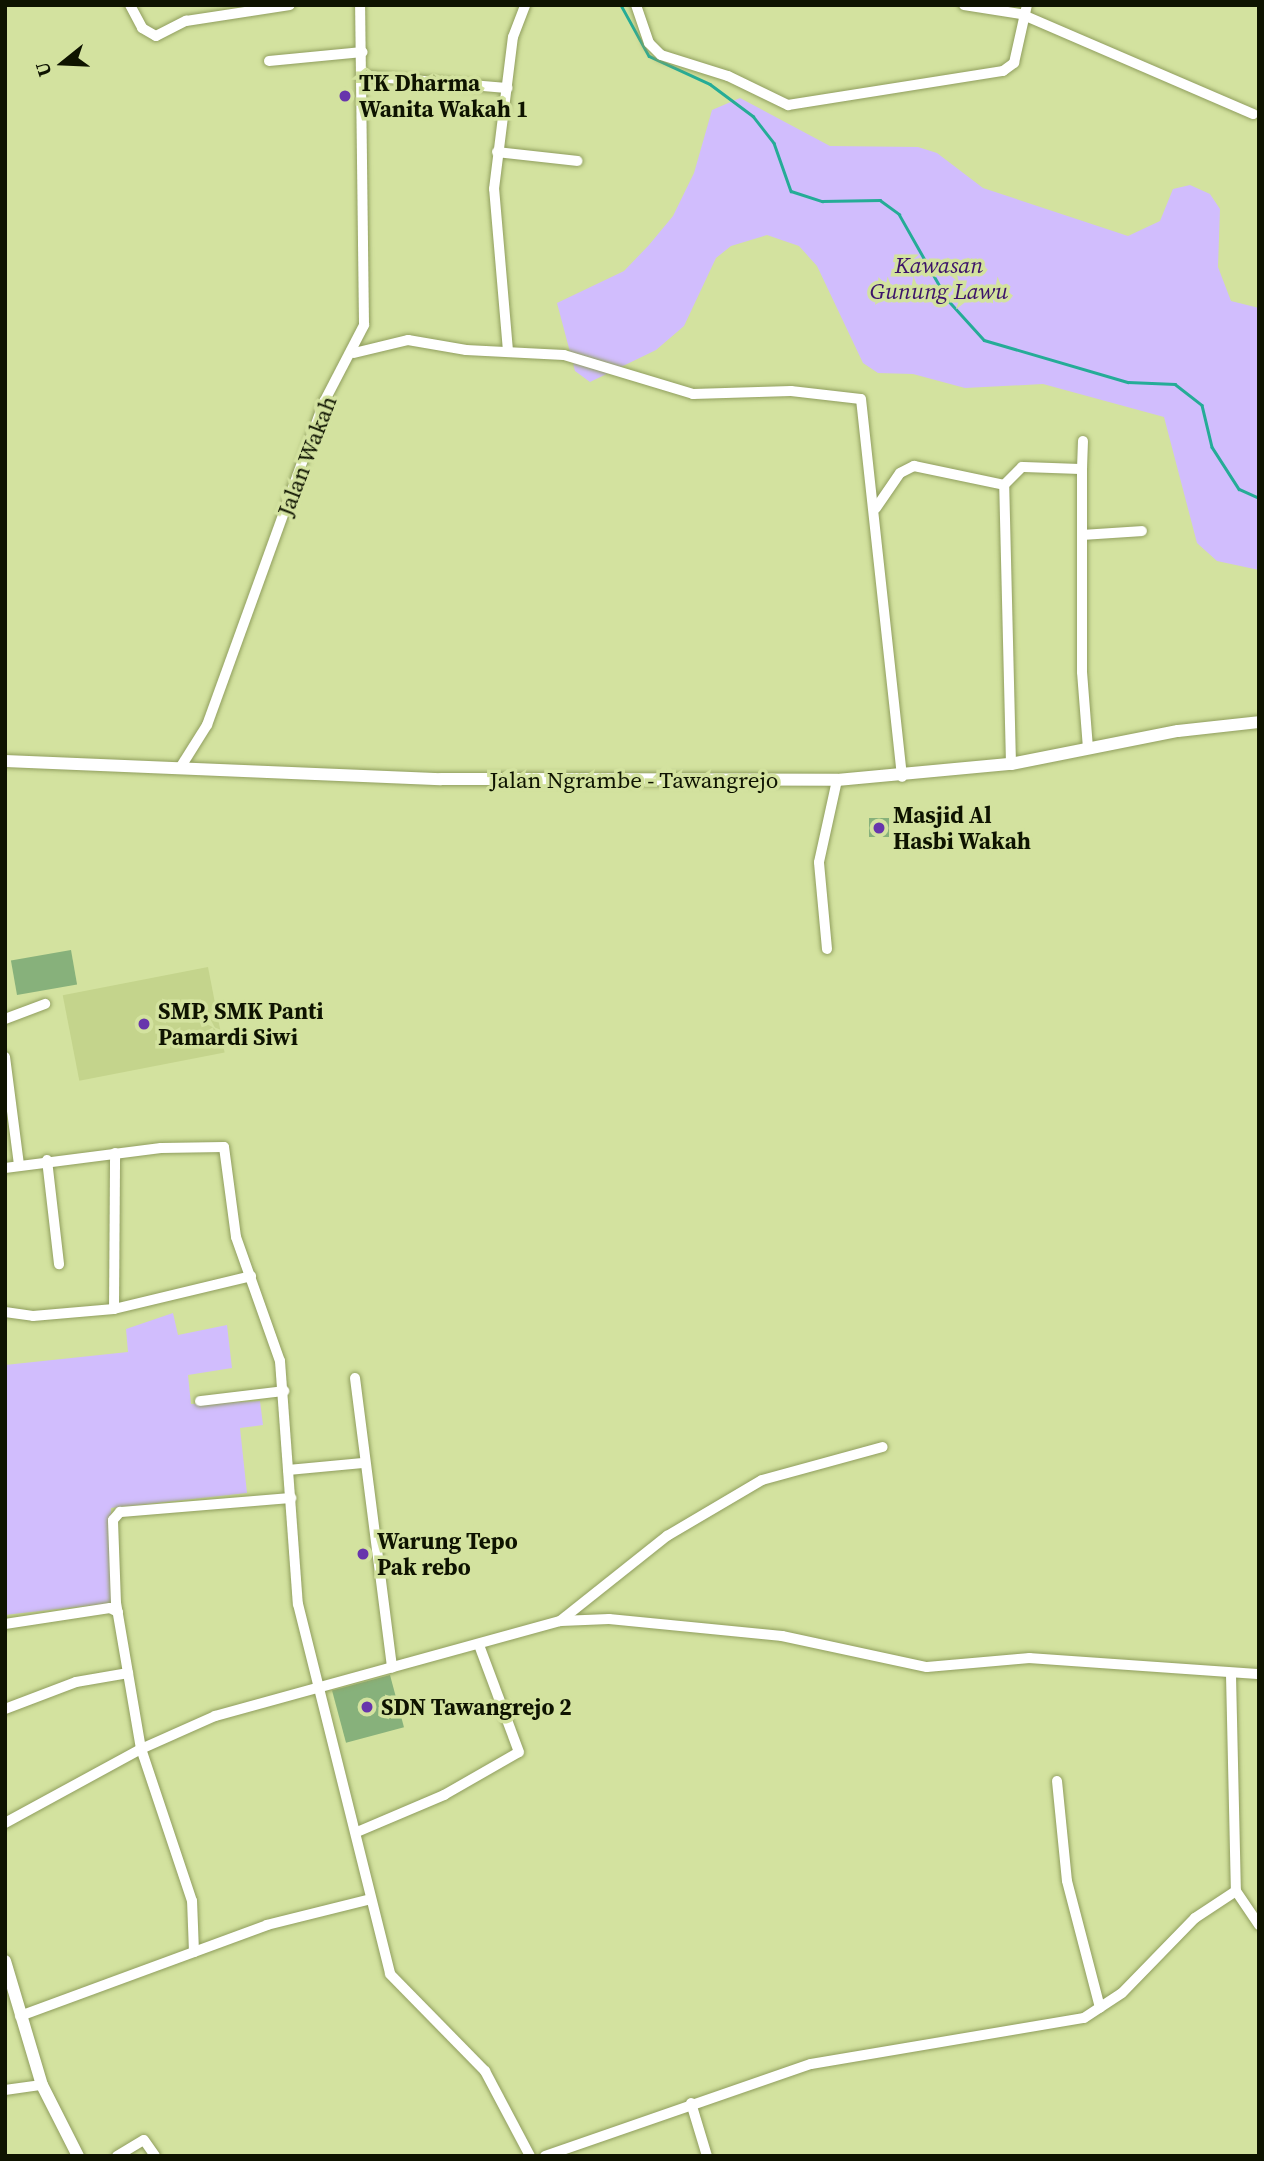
<!DOCTYPE html>
<html>
<head>
<meta charset="utf-8">
<style>
  body { margin:0 }
  #map { position:relative; width:1264px; height:2161px; overflow:hidden; background:#d3e29f; font-family:"Source Serif 4",serif }
  div>[style] { position:absolute }
  [style*='--x'] { left:calc(var(--x)*1px); top:calc(var(--y)*1px); width:calc(var(--w)*1px); rotate:calc(var(--a)*1deg) }
  .built>* { inset:0; background:#c4d48c; transform-origin:0 0 }
  .green>* { inset:0; background:#d1bdfd }
  .stream>* { height:2.5px; margin:-1.25px; padding:0 1.25px; transform-origin:1.25px; border-radius:1.25px; background:#25ac97 }
  .building>* { inset:0; background:#87b17b; transform-origin:0 0 }
  .roads { filter:drop-shadow(0 0 2px #909e5e) drop-shadow(0 0 2px #909e5e) }
  .minor>* { height:10px; margin:-5px; padding:0 5px; transform-origin:5px; border-radius:5px; background:#fff }
  .major>* { height:12px; margin:-6px; padding:0 6px; transform-origin:6px; border-radius:6px; background:#fff }
  .dots>* { width:19px; height:19px; translate:-50% -50%; box-sizing:border-box; border:4px solid #d3e29f; border-radius:50% }
  span { translate:-50% -50%; white-space:nowrap; text-align:center; line-height:1.15; -webkit-text-stroke:7px #d3e29f; paint-order:stroke }
  .poi-label { font-size:23px; color:#0e1300; font-weight:700 }
  .left { translate:0 -50%; text-align:left }
  .park-label { font-size:23px; color:#3c136a; font-style:italic }
  .street-label { font-size:23px; color:#0e1300 }
  .frame { position:absolute; inset:0; border:7px solid #0e1300; pointer-events:none }
  .north { position:absolute; left:28px; top:28px; width:70px; height:70px; -webkit-text-stroke:5px #d3e29f; paint-order:stroke; rotate:252deg; font-size:19px; font-weight:700; line-height:28px; text-align:center; color:#0e1300 }
  .north::after { content:''; display:block; margin:auto; width:24px; height:32px; background:#0e1300; clip-path:polygon(50% 0,100% 100%,50% 72%,0 100%) }
</style>
</head>
<body>
<div id="map">
  <div class="built">
    <i style="left:208px;top:967px;width:87px;height:148px;rotate:79deg"></i>
  </div>
  <div class="green">
    <i style="clip-path:polygon(740px 98px,830px 146px,918px 147px,937px 153px,983px 188px,1128px 236px,1160px 221px,1173px 189px,1190px 185px,1210px 194px,1220px 209px,1218px 267px,1231px 301px,1259px 308px,1259px 570px,1217px 561px,1197px 543px,1164px 417px,1043px 384px,965px 388px,913px 374px,878px 373px,863px 363px,817px 266px,799px 246px,767px 235px,731px 246px,716px 258px,684px 326px,656px 350px,590px 382px,575px 371px,557px 303px,624px 271px,649px 245px,673px 216px,694px 173px,712px 110px)"></i>
    <i style="clip-path:polygon(173px 1313px,178px 1335px,227px 1325px,232px 1368px,188px 1375px,191px 1404px,260px 1401px,263px 1425px,240px 1428px,247px 1493px,111px 1508px,112px 1603px,5px 1615px,5px 1365px,128px 1352px,126px 1329px)"></i>
  </div>
  <div class="stream">
    <i style="--x:621;--y:5;--w:58;--a:61.2"></i>
    <i style="--x:649;--y:56;--w:67;--a:24.7"></i>
    <i style="--x:710;--y:84;--w:54;--a:36.7"></i>
    <i style="--x:753;--y:116;--w:34;--a:52"></i>
    <i style="--x:774;--y:143;--w:51;--a:70.5"></i>
    <i style="--x:791;--y:191;--w:33;--a:18"></i>
    <i style="--x:822;--y:201;--w:58;--a:-1"></i>
    <i style="--x:880;--y:200;--w:24;--a:36"></i>
    <i style="--x:899;--y:214;--w:98;--a:60.5"></i>
    <i style="--x:947;--y:299;--w:55;--a:47.9"></i>
    <i style="--x:984;--y:340;--w:150;--a:16.3"></i>
    <i style="--x:1128;--y:382;--w:47;--a:2.4"></i>
    <i style="--x:1175;--y:384;--w:34;--a:38"></i>
    <i style="--x:1202;--y:405;--w:43;--a:76.6"></i>
    <i style="--x:1212;--y:447;--w:50;--a:57.3"></i>
    <i style="--x:1239;--y:489;--w:22;--a:24"></i>
  </div>
  <div class="building">
    <i style="left:869px;top:818px;width:20px;height:19px"></i>
    <i style="left:71px;top:950px;width:35px;height:61px;rotate:80deg"></i>
    <i style="left:390px;top:1675px;width:54px;height:60px;rotate:75deg"></i>
  </div>
  <div class="roads">
    <div class="minor">
      <i style="--x:130;--y:5;--w:26;--a:62"></i>
      <i style="--x:142;--y:28;--w:16;--a:30"></i>
      <i style="--x:156;--y:36;--w:34;--a:-27"></i>
      <i style="--x:186;--y:21;--w:105;--a:-8.7"></i>
      <i style="--x:636;--y:5;--w:40;--a:71.1"></i>
      <i style="--x:649;--y:43;--w:17;--a:45"></i>
      <i style="--x:661;--y:55;--w:70;--a:17.4"></i>
      <i style="--x:728;--y:76;--w:67;--a:25.8"></i>
      <i style="--x:788;--y:105;--w:218;--a:-9"></i>
      <i style="--x:1003;--y:71;--w:14;--a:-36"></i>
      <i style="--x:1014;--y:63;--w:59;--a:-77.4"></i>
      <i style="--x:964;--y:5;--w:58;--a:9"></i>
      <i style="--x:1021;--y:14;--w:253;--a:23.3"></i>
      <i style="--x:269;--y:61;--w:94;--a:-5.5"></i>
      <i style="--x:364;--y:76;--w:144;--a:4.8"></i>
      <i style="--x:497;--y:152;--w:81;--a:6.4"></i>
      <i style="--x:508;--y:351;--w:163;--a:-94.9"></i>
      <i style="--x:494;--y:189;--w:153;--a:-82.9"></i>
      <i style="--x:513;--y:37;--w:34;--a:-69"></i>
      <i style="--x:354;--y:353;--w:56;--a:-13.5"></i>
      <i style="--x:408;--y:340;--w:59;--a:9.8"></i>
      <i style="--x:466;--y:350;--w:98;--a:2.9"></i>
      <i style="--x:564;--y:355;--w:135;--a:16.8"></i>
      <i style="--x:693;--y:394;--w:98;--a:-1.8"></i>
      <i style="--x:791;--y:391;--w:70;--a:6.5"></i>
      <i style="--x:861;--y:399;--w:380;--a:83.8"></i>
      <i style="--x:1082;--y:469;--w:28;--a:-88"></i>
      <i style="--x:876;--y:508;--w:42;--a:-55.6"></i>
      <i style="--x:900;--y:473;--w:16;--a:-27"></i>
      <i style="--x:914;--y:466;--w:92;--a:11.9"></i>
      <i style="--x:1083;--y:535;--w:59;--a:-3.9"></i>
      <i style="--x:1011;--y:764;--w:279;--a:-91.4"></i>
      <i style="--x:1004;--y:485;--w:25;--a:-45"></i>
      <i style="--x:1022;--y:467;--w:60;--a:1.9"></i>
      <i style="--x:1082;--y:469;--w:203;--a:90"></i>
      <i style="--x:1082;--y:672;--w:77;--a:85.5"></i>
      <i style="--x:180;--y:768;--w:51;--a:-57.9"></i>
      <i style="--x:207;--y:725;--w:344;--a:-70.1"></i>
      <i style="--x:324;--y:402;--w:87;--a:-62.5"></i>
      <i style="--x:364;--y:325;--w:320;--a:-90.7"></i>
      <i style="--x:827;--y:949;--w:87;--a:-95.3"></i>
      <i style="--x:819;--y:862;--w:84;--a:-77.6"></i>
      <i style="--x:5;--y:1019;--w:43;--a:-20.6"></i>
      <i style="--x:5;--y:1057;--w:109;--a:82.6"></i>
      <i style="--x:47;--y:1160;--w:105;--a:83.4"></i>
      <i style="--x:5;--y:1168;--w:157;--a:-7.3"></i>
      <i style="--x:161;--y:1148;--w:63;--a:-0.9"></i>
      <i style="--x:224;--y:1147;--w:91;--a:82.4"></i>
      <i style="--x:236;--y:1237;--w:132;--a:70.5"></i>
      <i style="--x:280;--y:1361;--w:244;--a:85.8"></i>
      <i style="--x:298;--y:1604;--w:381;--a:76"></i>
      <i style="--x:390;--y:1974;--w:136;--a:45.6"></i>
      <i style="--x:485;--y:2071;--w:96;--a:62.1"></i>
      <i style="--x:114;--y:1309;--w:156;--a:-89.6"></i>
      <i style="--x:5;--y:1312;--w:28;--a:8"></i>
      <i style="--x:33;--y:1316;--w:81;--a:-4.9"></i>
      <i style="--x:114;--y:1309;--w:141;--a:-13.5"></i>
      <i style="--x:355;--y:1378;--w:292;--a:82.7"></i>
      <i style="--x:200;--y:1401;--w:85;--a:-6.8"></i>
      <i style="--x:288;--y:1470;--w:75;--a:-5.3"></i>
      <i style="--x:561;--y:1621;--w:48;--a:-2.4"></i>
      <i style="--x:609;--y:1619;--w:174;--a:5.6"></i>
      <i style="--x:782;--y:1636;--w:148;--a:12.1"></i>
      <i style="--x:927;--y:1667;--w:103;--a:-5"></i>
      <i style="--x:1030;--y:1658;--w:230;--a:4"></i>
      <i style="--x:5;--y:1624;--w:106;--a:-8.7"></i>
      <i style="--x:110;--y:1608;--w:9;--a:27"></i>
      <i style="--x:1231;--y:1675;--w:216;--a:88.7"></i>
      <i style="--x:1236;--y:1891;--w:41;--a:55.9"></i>
      <i style="--x:5;--y:1709;--w:76;--a:-20.8"></i>
      <i style="--x:76;--y:1682;--w:53;--a:-9.8"></i>
      <i style="--x:1057;--y:1781;--w:100;--a:84.3"></i>
      <i style="--x:1067;--y:1881;--w:131;--a:75.4"></i>
      <i style="--x:5;--y:1823;--w:155;--a:-28.6"></i>
      <i style="--x:141;--y:1749;--w:81;--a:-24"></i>
      <i style="--x:215;--y:1716;--w:358;--a:-15.4"></i>
      <i style="--x:560;--y:1621;--w:137;--a:-38.5"></i>
      <i style="--x:667;--y:1536;--w:110;--a:-30.5"></i>
      <i style="--x:762;--y:1480;--w:125;--a:-15.3"></i>
      <i style="--x:357;--y:1832;--w:95;--a:-23"></i>
      <i style="--x:444;--y:1795;--w:86;--a:-29.8"></i>
      <i style="--x:519;--y:1752;--w:114;--a:-110.5"></i>
      <i style="--x:194;--y:1952;--w:51;--a:-92.2"></i>
      <i style="--x:192;--y:1901;--w:160;--a:-108.5"></i>
      <i style="--x:141;--y:1749;--w:148;--a:-99.7"></i>
      <i style="--x:116;--y:1603;--w:83;--a:-92.1"></i>
      <i style="--x:113;--y:1520;--w:11;--a:-49"></i>
      <i style="--x:120;--y:1512;--w:172;--a:-4.7"></i>
      <i style="--x:20;--y:2016;--w:263;--a:-20.2"></i>
      <i style="--x:267;--y:1925;--w:107;--a:-14"></i>
      <i style="--x:5;--y:2090;--w:37;--a:-8"></i>
      <i style="--x:691;--y:2103;--w:55;--a:73.2"></i>
      <i style="--x:117;--y:2156;--w:31;--a:-31"></i>
      <i style="--x:144;--y:2140;--w:19;--a:55"></i>
      <i style="--x:545;--y:2156;--w:281;--a:-19.1"></i>
      <i style="--x:811;--y:2064;--w:277;--a:-9.6"></i>
      <i style="--x:1084;--y:2018;--w:45;--a:-33.3"></i>
      <i style="--x:1122;--y:1993;--w:105;--a:-45.8"></i>
      <i style="--x:1195;--y:1918;--w:49;--a:-33.4"></i>
    </div>
    <div class="major">
      <i style="--x:5;--y:761;--w:436;--a:2.4"></i>
      <i style="--x:441;--y:779;--w:396;--a:0.1"></i>
      <i style="--x:837;--y:780;--w:175;--a:-5.3"></i>
      <i style="--x:1011;--y:764;--w:170;--a:-11.2"></i>
      <i style="--x:1178;--y:731;--w:81;--a:-6.3"></i>
      <i style="--x:5;--y:1961;--w:129;--a:73.4"></i>
      <i style="--x:42;--y:2085;--w:80;--a:63.1"></i>
    </div>
  </div>
  <div class="dots">
    <i style="left:345px;top:96px;background:#6835ac"></i>
    <i style="left:879px;top:828px;background:#6835ac"></i>
    <i style="left:144px;top:1024px;background:#6835ac"></i>
    <i style="left:363px;top:1554px;background:#6835ac"></i>
    <i style="left:367px;top:1707px;background:#6835ac"></i>
  </div>
  <div class="poi-label">
    <span class="left" style="left:359px;top:96px">TK Dharma<br>Wanita Wakah 1</span>
    <span class="left" style="left:893px;top:828px">Masjid Al<br>Hasbi Wakah</span>
    <span class="left" style="left:158px;top:1024px">SMP, SMK Panti<br>Pamardi Siwi</span>
    <span class="left" style="left:377px;top:1554px">Warung Tepo<br>Pak rebo</span>
    <span class="left" style="left:381px;top:1707px">SDN Tawangrejo 2</span>
  </div>
  <div class="park-label">
    <span style="left:939px;top:278px">Kawasan<br>Gunung Lawu</span>
  </div>
  <div class="street-label">
    <span style="left:307px;top:456px;rotate:-69deg">Jalan Wakah</span>
    <span style="left:634px;top:780px">Jalan Ngrambe - Tawangrejo</span>
  </div>
  <div class="frame"></div>
  <div class="north">U</div>
</div>
</body>
</html>
